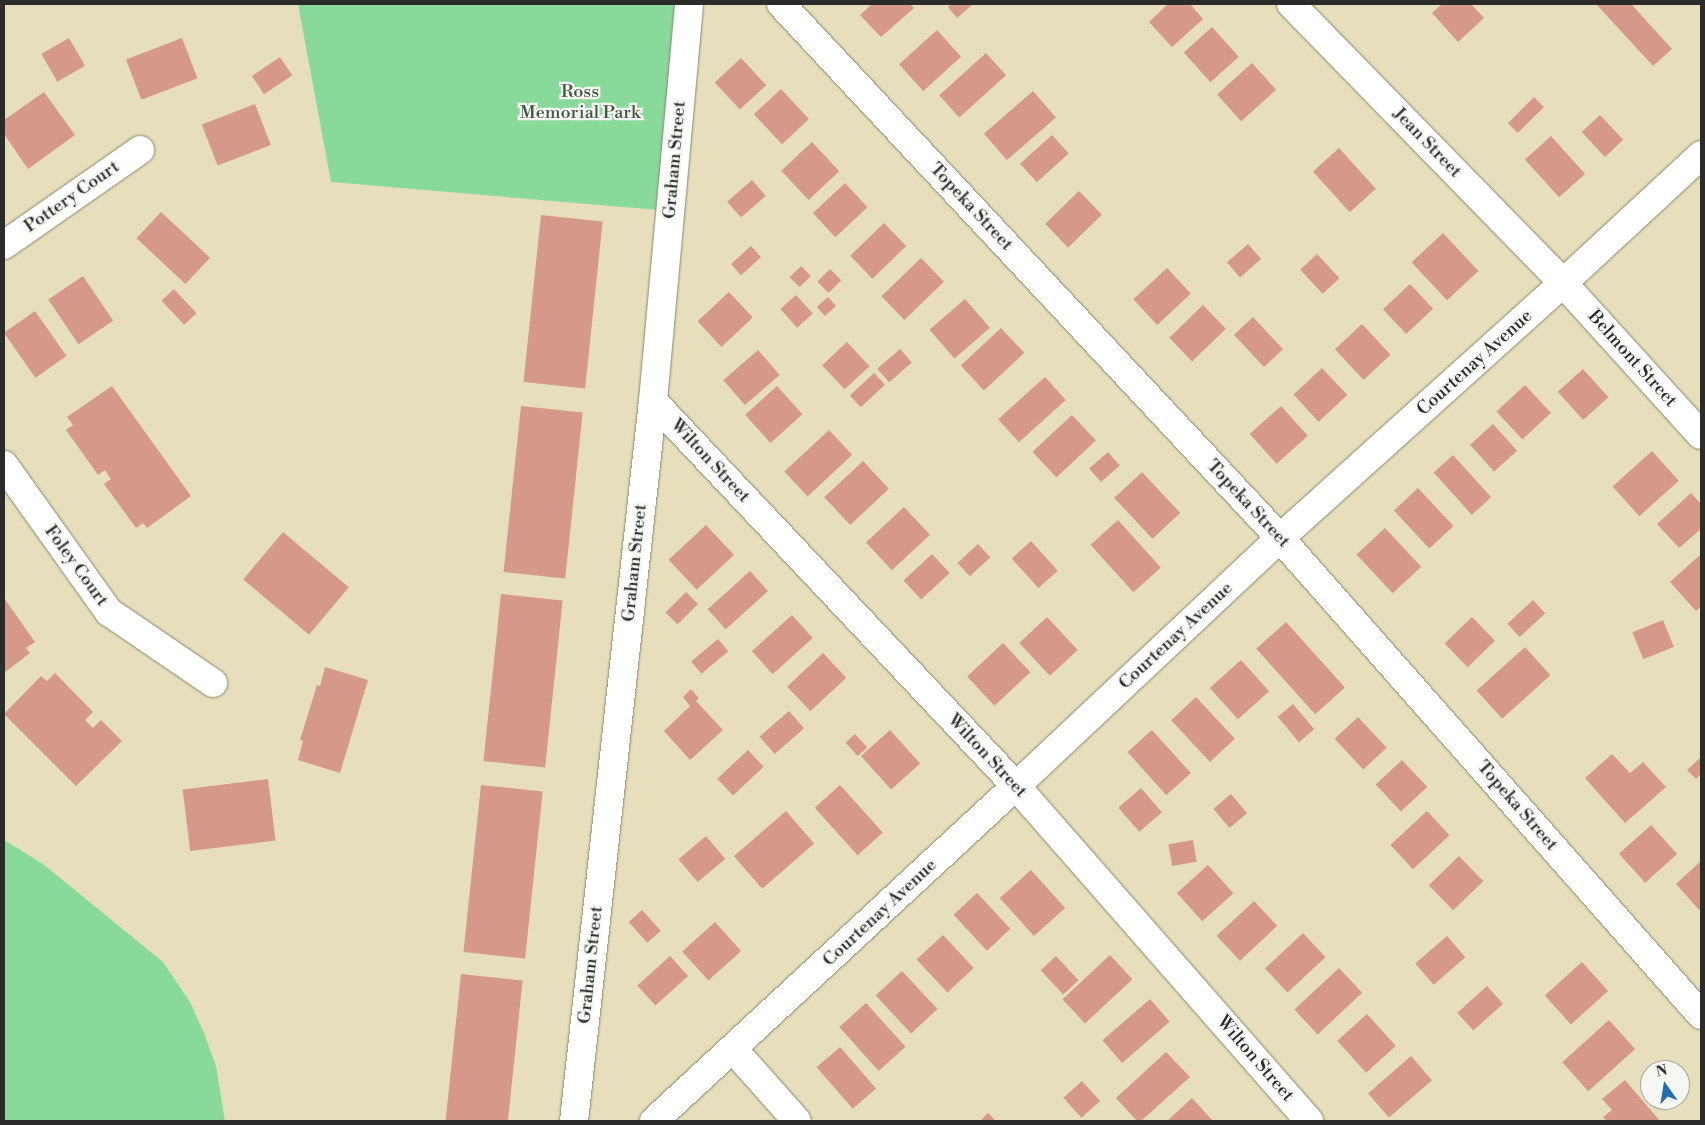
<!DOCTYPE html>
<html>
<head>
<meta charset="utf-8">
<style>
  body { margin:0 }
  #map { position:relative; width:1705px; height:1125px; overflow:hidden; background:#e7dfbb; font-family:"Libre Bodoni",serif }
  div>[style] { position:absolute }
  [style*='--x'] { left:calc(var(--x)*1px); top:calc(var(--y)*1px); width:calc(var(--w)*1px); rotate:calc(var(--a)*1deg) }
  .green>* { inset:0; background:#89da9a }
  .building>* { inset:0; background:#d69989; transform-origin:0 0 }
  .roads { filter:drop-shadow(0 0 1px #898573) drop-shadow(0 0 1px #898573) }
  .minor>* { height:28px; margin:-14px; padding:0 14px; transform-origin:14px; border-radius:14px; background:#fff }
  .tertiary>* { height:28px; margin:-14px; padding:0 14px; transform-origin:14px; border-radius:14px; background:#fff }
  span { translate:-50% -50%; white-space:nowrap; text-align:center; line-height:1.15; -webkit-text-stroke:4.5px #f6f6f2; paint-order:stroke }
  .park-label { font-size:18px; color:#425747 }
  .street-label { font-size:18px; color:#2b2b2b }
  .frame { position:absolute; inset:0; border:5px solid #2b2b2b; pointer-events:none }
  .north { position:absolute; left:1640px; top:1060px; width:50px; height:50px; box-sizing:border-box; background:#f6f6f2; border:1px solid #a5a5a2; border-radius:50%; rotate:347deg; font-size:14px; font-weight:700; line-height:20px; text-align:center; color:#2b2b2b }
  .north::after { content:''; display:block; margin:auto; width:18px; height:22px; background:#1f6fb2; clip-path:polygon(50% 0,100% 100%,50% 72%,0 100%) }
</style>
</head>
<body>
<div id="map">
  <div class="green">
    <i style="clip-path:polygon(298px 4px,689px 4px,670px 211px,331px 182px)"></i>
    <i style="clip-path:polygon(4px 840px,43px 864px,163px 962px,190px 1002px,204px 1033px,216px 1066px,225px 1121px,4px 1121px)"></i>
  </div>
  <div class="building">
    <i style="clip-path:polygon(872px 4px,910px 4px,914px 8px,881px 37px,860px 15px)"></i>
    <i style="clip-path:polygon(951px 4px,973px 4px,957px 18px,948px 7px)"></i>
    <i style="clip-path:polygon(1168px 4px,1190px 4px,1203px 19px,1172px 47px,1149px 22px)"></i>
    <i style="clip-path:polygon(1442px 4px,1471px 4px,1484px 18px,1458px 42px,1432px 13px)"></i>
    <i style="clip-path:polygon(1596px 4px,1631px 4px,1672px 49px,1653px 66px)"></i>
    <i style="left:1212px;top:27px;width:40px;height:38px;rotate:48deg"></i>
    <i style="left:937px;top:30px;width:36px;height:51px;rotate:48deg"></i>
    <i style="left:69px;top:38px;width:32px;height:32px;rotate:60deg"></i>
    <i style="left:182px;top:38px;width:43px;height:60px;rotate:69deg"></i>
    <i style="left:986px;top:53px;width:30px;height:63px;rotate:48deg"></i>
    <i style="left:280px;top:57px;width:22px;height:34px;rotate:56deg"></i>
    <i style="left:741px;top:58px;width:37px;height:36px;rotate:47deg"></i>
    <i style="left:1252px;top:63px;width:36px;height:47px;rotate:48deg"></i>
    <i style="left:781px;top:89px;width:41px;height:37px;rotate:47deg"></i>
    <i style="left:1033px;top:91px;width:35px;height:65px;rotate:49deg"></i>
    <i style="clip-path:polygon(44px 92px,75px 135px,28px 169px,4px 134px,4px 120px)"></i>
    <i style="left:1534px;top:97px;width:14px;height:37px;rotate:45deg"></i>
    <i style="left:255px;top:104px;width:44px;height:57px;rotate:69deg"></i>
    <i style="left:1600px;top:115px;width:34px;height:25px;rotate:47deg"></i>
    <i style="left:1052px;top:135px;width:25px;height:43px;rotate:48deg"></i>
    <i style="left:1551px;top:136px;width:51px;height:35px;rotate:48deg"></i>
    <i style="left:812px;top:142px;width:40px;height:42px;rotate:47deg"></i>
    <i style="left:1339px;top:148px;width:55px;height:35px;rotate:48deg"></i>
    <i style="left:752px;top:180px;width:21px;height:33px;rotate:49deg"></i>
    <i style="left:845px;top:183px;width:33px;height:44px;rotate:47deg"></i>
    <i style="left:1079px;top:191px;width:33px;height:47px;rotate:46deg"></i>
    <i style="left:161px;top:212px;width:67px;height:36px;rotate:43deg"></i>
    <i style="left:541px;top:215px;width:62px;height:168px;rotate:6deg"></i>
    <i style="left:884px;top:223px;width:32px;height:47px;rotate:46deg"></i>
    <i style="left:1443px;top:233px;width:52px;height:43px;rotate:47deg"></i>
    <i style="left:1248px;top:244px;width:20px;height:28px;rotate:49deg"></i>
    <i style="left:751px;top:246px;width:15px;height:27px;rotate:48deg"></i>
    <i style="left:1317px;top:254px;width:33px;height:23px;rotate:47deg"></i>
    <i style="left:921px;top:258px;width:33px;height:55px;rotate:46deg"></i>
    <i style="left:801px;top:266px;width:14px;height:16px;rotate:45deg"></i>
    <i style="left:1167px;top:268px;width:35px;height:46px;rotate:47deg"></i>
    <i style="left:830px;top:269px;width:16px;height:18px;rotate:45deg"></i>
    <i style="left:83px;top:276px;width:54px;height:42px;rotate:56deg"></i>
    <i style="left:1410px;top:284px;width:34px;height:37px;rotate:47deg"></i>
    <i style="left:174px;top:289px;width:33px;height:17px;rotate:47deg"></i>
    <i style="left:729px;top:292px;width:35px;height:43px;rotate:47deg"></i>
    <i style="left:796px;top:295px;width:25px;height:21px;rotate:48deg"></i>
    <i style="left:828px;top:297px;width:12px;height:15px;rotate:48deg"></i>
    <i style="left:965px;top:299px;width:38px;height:47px;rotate:49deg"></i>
    <i style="left:1203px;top:305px;width:33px;height:47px;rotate:46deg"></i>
    <i style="left:35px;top:311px;width:55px;height:38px;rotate:55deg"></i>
    <i style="left:1253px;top:317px;width:44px;height:26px;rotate:47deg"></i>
    <i style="left:1362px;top:324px;width:42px;height:37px;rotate:47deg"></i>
    <i style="left:1001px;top:328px;width:34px;height:55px;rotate:47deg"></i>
    <i style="left:847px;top:342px;width:33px;height:34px;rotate:47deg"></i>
    <i style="left:900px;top:349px;width:18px;height:30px;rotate:49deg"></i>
    <i style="left:758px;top:350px;width:33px;height:46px;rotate:49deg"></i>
    <i style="left:1322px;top:368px;width:37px;height:39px;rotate:47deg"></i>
    <i style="left:1583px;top:369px;width:38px;height:34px;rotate:48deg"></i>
    <i style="left:874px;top:373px;width:16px;height:33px;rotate:47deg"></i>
    <i style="left:1045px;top:377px;width:31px;height:63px;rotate:48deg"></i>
    <i style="left:1525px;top:385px;width:38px;height:39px;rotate:47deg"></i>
    <i style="clip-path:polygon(112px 386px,191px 496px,147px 528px,143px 523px,136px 528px,104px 484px,111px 479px,105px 470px,98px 475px,66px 430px,73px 425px,67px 417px)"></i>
    <i style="left:777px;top:386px;width:38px;height:43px;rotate:48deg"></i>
    <i style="left:521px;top:406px;width:62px;height:167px;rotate:6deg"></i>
    <i style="left:1281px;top:406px;width:40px;height:42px;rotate:48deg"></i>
    <i style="left:1072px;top:415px;width:35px;height:54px;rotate:47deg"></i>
    <i style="left:1493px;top:424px;width:36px;height:31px;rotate:48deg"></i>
    <i style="left:829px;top:430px;width:34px;height:61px;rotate:47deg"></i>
    <i style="left:1652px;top:451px;width:40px;height:53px;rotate:48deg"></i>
    <i style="left:1108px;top:452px;width:18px;height:25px;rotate:49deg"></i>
    <i style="left:1453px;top:455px;width:57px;height:26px;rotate:48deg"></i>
    <i style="left:863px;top:461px;width:38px;height:53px;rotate:47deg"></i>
    <i style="left:1142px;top:472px;width:56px;height:38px;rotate:47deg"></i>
    <i style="left:1418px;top:488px;width:52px;height:33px;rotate:47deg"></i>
    <i style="clip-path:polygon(1691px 493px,1701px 504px,1701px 529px,1679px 548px,1657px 524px)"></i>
    <i style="left:904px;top:507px;width:38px;height:52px;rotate:47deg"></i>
    <i style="left:1118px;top:520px;width:64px;height:37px;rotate:48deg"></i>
    <i style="left:706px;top:525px;width:41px;height:51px;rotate:47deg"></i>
    <i style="left:1385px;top:528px;width:53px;height:39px;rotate:47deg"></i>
    <i style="left:283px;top:532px;width:86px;height:62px;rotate:40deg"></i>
    <i style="left:1031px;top:541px;width:40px;height:26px;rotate:48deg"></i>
    <i style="left:978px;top:544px;width:18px;height:28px;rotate:47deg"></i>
    <i style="left:932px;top:554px;width:26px;height:39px;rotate:47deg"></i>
    <i style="clip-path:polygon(1701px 554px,1701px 607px,1696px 611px,1670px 582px)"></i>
    <i style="left:750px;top:571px;width:27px;height:57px;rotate:48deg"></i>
    <i style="left:686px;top:592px;width:17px;height:29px;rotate:45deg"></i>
    <i style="left:501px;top:594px;width:62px;height:168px;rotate:6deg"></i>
    <i style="clip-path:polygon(4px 598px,35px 642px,26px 648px,30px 653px,4px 673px)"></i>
    <i style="left:1533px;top:600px;width:18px;height:35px;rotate:47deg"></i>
    <i style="left:792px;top:615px;width:31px;height:54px;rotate:48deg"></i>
    <i style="left:1047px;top:617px;width:45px;height:38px;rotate:47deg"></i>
    <i style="left:1472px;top:617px;width:33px;height:38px;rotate:46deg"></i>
    <i style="left:1663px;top:620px;width:29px;height:33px;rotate:68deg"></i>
    <i style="left:1286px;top:622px;width:88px;height:40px;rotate:48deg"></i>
    <i style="left:718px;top:639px;width:16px;height:35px;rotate:50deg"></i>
    <i style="left:1003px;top:643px;width:40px;height:49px;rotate:47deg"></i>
    <i style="left:1525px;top:647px;width:38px;height:65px;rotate:48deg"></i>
    <i style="left:823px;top:653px;width:34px;height:49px;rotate:47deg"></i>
    <i style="left:1241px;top:660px;width:42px;height:42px;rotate:48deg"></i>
    <i style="clip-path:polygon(325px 667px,368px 680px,340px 773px,298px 760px,303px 741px,300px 740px,317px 685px,320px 686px)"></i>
    <i style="clip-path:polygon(55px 673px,93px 712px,85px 720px,93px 728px,101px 720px,122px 741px,76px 786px,4px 714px,41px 676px,47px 681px)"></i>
    <i style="clip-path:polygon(691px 689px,699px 698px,696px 701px,723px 730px,690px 760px,664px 731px,690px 706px,683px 697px)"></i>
    <i style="left:1196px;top:697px;width:57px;height:34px;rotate:47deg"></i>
    <i style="left:1293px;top:704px;width:33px;height:20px;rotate:50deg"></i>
    <i style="left:789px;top:711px;width:23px;height:39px;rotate:49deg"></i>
    <i style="left:1358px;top:717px;width:42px;height:32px;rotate:47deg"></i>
    <i style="left:890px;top:730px;width:45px;height:39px;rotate:48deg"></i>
    <i style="left:1152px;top:730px;width:58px;height:33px;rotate:48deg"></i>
    <i style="left:855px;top:734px;width:18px;height:13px;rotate:47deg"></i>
    <i style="left:748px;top:750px;width:23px;height:42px;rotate:47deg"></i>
    <i style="clip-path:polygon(1612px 754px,1630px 773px,1643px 762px,1666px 787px,1625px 823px,1585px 778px)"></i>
    <i style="clip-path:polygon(1700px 758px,1701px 774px,1696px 779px,1687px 770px)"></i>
    <i style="left:1402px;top:760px;width:37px;height:36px;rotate:47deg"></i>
    <i style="left:268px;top:779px;width:62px;height:86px;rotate:83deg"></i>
    <i style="left:481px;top:785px;width:62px;height:168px;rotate:6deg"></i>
    <i style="left:840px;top:785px;width:64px;height:34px;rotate:48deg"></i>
    <i style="left:1141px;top:788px;width:32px;height:30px;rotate:49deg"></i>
    <i style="left:1231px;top:794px;width:25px;height:23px;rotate:50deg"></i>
    <i style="left:786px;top:811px;width:43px;height:69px;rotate:49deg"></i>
    <i style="left:1427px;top:811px;width:33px;height:50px;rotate:47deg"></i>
    <i style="left:1651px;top:825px;width:39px;height:43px;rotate:48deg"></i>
    <i style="left:706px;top:836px;width:30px;height:36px;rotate:50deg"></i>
    <i style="left:1193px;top:840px;width:22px;height:25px;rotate:80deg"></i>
    <i style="left:1459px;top:856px;width:35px;height:42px;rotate:46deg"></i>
    <i style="clip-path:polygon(1701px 861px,1701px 908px,1699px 910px,1676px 884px)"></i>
    <i style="left:1208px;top:865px;width:38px;height:42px;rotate:48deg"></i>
    <i style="left:1031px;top:870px;width:51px;height:42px;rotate:48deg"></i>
    <i style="left:977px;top:893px;width:49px;height:32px;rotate:47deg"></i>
    <i style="left:1254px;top:901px;width:34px;height:51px;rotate:47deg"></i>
    <i style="left:642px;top:910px;width:28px;height:18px;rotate:48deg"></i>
    <i style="left:715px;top:922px;width:39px;height:44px;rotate:48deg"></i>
    <i style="left:1303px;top:933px;width:33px;height:52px;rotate:47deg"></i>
    <i style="left:943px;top:935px;width:45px;height:36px;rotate:47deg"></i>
    <i style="left:1447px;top:936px;width:28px;height:42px;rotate:49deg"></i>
    <i style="left:1110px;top:955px;width:33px;height:65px;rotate:47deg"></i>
    <i style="left:670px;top:956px;width:27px;height:44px;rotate:48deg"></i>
    <i style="left:1056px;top:956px;width:33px;height:21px;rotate:47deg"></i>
    <i style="left:1582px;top:962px;width:39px;height:50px;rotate:48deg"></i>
    <i style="left:1339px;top:968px;width:34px;height:61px;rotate:47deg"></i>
    <i style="left:902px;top:971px;width:52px;height:36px;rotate:47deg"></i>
    <i style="left:461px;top:974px;width:62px;height:148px;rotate:6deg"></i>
    <i style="left:1487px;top:986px;width:24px;height:40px;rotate:48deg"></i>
    <i style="left:1150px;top:999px;width:30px;height:63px;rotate:49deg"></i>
    <i style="left:866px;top:1003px;width:59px;height:36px;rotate:48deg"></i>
    <i style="left:1367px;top:1014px;width:43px;height:40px;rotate:48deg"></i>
    <i style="left:1609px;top:1020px;width:39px;height:63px;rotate:48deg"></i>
    <i style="left:840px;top:1047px;width:55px;height:31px;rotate:49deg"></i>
    <i style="clip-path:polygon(1166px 1052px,1190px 1077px,1141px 1121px,1137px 1121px,1116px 1098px)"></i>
    <i style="left:1411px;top:1056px;width:32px;height:57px;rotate:49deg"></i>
    <i style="clip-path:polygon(1625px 1080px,1660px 1121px,1607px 1121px,1603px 1117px,1612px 1110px,1602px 1099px)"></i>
    <i style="left:1082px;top:1081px;width:27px;height:25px;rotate:48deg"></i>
    <i style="clip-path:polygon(1192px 1098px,1213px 1121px,1167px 1121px)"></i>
    <i style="clip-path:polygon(988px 1113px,996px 1121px,980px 1121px)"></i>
  </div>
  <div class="roads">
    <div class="minor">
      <i style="--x:781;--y:4;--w:731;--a:46.94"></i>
      <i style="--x:1280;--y:538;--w:636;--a:48.57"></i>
      <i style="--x:1291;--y:4;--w:390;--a:45.7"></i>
      <i style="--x:1563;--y:283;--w:205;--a:47.8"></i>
      <i style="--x:4;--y:245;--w:166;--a:-34.9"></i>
      <i style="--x:653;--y:401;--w:529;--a:46.68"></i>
      <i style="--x:1016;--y:786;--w:445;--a:48.8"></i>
      <i style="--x:4;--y:465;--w:181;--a:54.5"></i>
      <i style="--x:109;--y:612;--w:126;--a:34.3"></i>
      <i style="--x:733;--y:1049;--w:96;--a:48.4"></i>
      <i style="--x:574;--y:1121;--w:724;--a:-83.74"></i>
      <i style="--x:653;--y:401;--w:399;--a:-84.8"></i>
    </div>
    <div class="tertiary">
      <i style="--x:654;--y:1121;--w:493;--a:-42.8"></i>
      <i style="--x:1016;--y:786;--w:362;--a:-43.2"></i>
      <i style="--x:1280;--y:538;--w:381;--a:-42"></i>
      <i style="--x:1563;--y:283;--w:188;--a:-42.8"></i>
    </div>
  </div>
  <div class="park-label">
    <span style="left:580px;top:103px">Ross<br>Memorial Park</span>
  </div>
  <div class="street-label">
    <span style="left:1427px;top:143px;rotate:46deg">Jean Street</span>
    <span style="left:675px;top:160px;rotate:-85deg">Graham Street</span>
    <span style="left:72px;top:197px;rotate:-35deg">Pottery Court</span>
    <span style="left:971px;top:207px;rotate:47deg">Topeka Street</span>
    <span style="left:1632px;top:359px;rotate:48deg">Belmont Street</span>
    <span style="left:1475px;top:363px;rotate:-42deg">Courtenay Avenue</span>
    <span style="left:710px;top:461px;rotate:47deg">Wilton Street</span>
    <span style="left:1248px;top:504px;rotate:47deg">Topeka Street</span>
    <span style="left:635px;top:563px;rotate:-84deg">Graham Street</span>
    <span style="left:76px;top:566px;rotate:54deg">Foley Court</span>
    <span style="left:1176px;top:636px;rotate:-43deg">Courtenay Avenue</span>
    <span style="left:987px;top:756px;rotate:47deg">Wilton Street</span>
    <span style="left:1517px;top:806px;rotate:49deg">Topeka Street</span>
    <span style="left:880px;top:913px;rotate:-43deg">Courtenay Avenue</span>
    <span style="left:591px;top:965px;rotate:-84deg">Graham Street</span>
    <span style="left:1255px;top:1059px;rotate:49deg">Wilton Street</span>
  </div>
  <div class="frame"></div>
  <div class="north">N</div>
</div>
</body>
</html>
